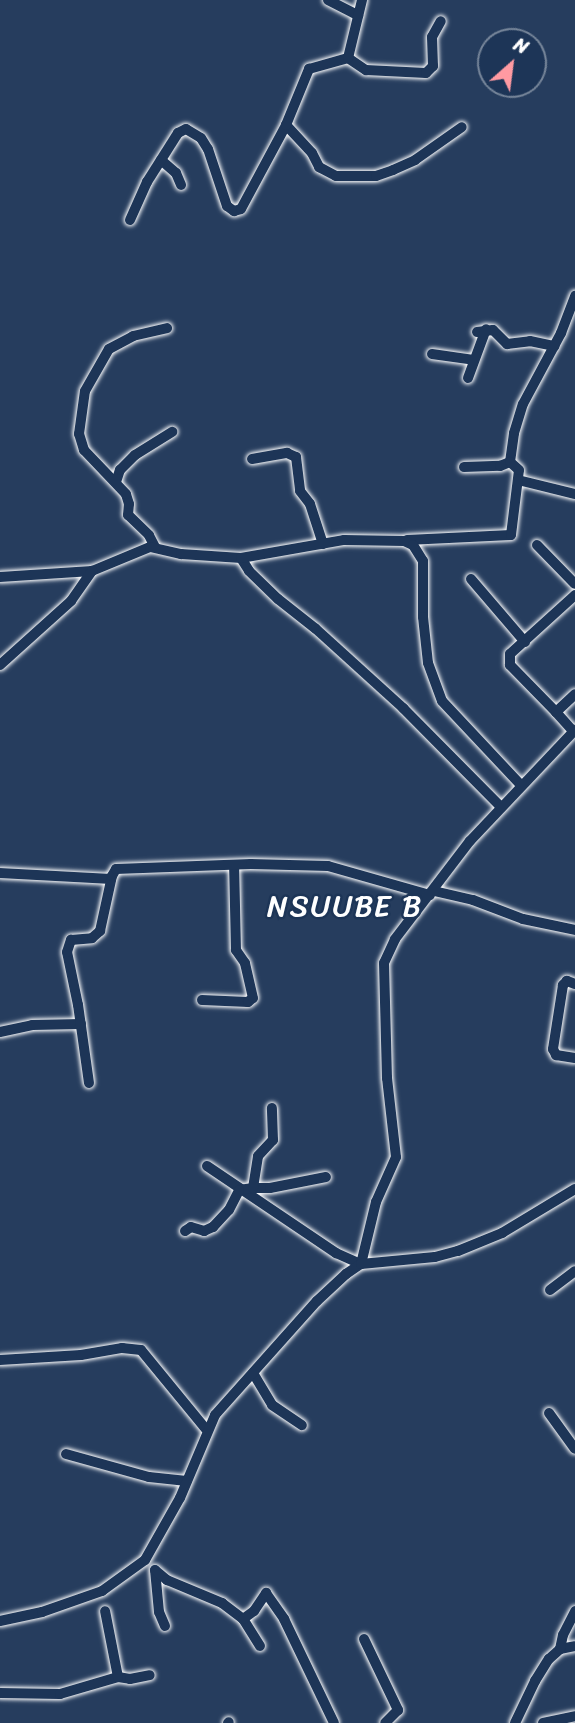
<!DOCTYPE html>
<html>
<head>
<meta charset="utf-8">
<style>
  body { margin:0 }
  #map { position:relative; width:575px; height:1723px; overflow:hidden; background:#263d5e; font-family:Sriracha,sans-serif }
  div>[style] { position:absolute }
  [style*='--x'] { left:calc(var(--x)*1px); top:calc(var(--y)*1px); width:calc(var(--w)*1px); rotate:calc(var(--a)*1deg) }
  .roads { filter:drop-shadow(0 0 2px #fff) drop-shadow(0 0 2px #fff) }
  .minor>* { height:10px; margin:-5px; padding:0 5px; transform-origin:5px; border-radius:5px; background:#1d3557 }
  span { translate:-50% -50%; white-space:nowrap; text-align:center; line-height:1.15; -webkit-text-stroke:5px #1d3557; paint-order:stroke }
  .quarter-label { font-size:30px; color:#fff; letter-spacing:2px }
  .north { position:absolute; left:477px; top:28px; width:70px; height:70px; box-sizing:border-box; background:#1d3557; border:2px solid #77869a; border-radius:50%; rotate:28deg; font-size:19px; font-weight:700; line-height:28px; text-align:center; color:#fff }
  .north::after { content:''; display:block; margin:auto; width:24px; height:32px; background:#ff9aa2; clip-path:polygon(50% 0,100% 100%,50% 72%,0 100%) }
</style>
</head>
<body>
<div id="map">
  <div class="roads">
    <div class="minor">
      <i style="--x:328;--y:0;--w:34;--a:27"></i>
      <i style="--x:348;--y:58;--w:22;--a:34"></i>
      <i style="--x:366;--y:70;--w:60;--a:2.9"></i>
      <i style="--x:426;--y:73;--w:10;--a:-45"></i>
      <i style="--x:433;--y:66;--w:29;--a:-92"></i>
      <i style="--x:432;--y:37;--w:18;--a:-61"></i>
      <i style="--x:286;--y:125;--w:38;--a:47"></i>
      <i style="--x:312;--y:153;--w:16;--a:63"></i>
      <i style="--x:319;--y:167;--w:19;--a:28"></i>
      <i style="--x:336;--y:176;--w:40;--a:0"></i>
      <i style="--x:376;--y:176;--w:18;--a:-19"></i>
      <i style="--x:393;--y:170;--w:24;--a:-24"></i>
      <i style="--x:415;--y:160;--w:57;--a:-35.1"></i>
      <i style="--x:161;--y:160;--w:20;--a:41"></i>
      <i style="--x:176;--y:173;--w:13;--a:67"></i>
      <i style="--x:130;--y:220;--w:42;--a:-65.9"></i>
      <i style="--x:147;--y:182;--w:58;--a:-57.7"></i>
      <i style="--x:178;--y:133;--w:9;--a:-27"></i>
      <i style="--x:186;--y:129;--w:17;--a:31"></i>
      <i style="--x:201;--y:138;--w:13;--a:58"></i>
      <i style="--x:208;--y:149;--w:60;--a:71.6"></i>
      <i style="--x:227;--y:206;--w:9;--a:36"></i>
      <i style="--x:234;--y:211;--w:7;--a:-16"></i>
      <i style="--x:241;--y:209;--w:95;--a:-61.8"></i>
      <i style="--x:286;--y:125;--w:61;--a:-67.7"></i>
      <i style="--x:309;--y:69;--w:41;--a:-15.8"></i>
      <i style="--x:348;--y:58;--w:60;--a:-76.4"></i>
      <i style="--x:477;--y:332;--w:16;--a:-7"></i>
      <i style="--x:493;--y:330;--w:20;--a:45"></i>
      <i style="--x:507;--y:344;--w:23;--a:-7"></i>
      <i style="--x:530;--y:341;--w:25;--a:12"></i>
      <i style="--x:432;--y:354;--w:42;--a:8.1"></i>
      <i style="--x:468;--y:378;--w:52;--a:-69.8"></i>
      <i style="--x:252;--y:459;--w:36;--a:-10"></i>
      <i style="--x:287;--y:453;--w:10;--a:24"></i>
      <i style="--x:296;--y:457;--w:34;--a:83"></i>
      <i style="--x:300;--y:491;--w:16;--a:52"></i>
      <i style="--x:310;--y:504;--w:42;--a:72"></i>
      <i style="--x:510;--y:462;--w:29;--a:-82"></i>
      <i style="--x:514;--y:433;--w:30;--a:-73"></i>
      <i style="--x:523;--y:404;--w:81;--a:-61.8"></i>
      <i style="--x:561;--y:333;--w:40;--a:-69"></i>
      <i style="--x:464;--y:467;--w:36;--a:-2"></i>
      <i style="--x:500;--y:466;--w:11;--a:-22"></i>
      <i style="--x:518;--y:480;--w:59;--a:13.8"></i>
      <i style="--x:116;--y:482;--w:13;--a:-72"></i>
      <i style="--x:120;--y:470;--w:21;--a:-45"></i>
      <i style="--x:135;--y:455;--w:44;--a:-31.9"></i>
      <i style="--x:407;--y:540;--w:104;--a:-2.8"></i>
      <i style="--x:511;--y:535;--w:65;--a:-83"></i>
      <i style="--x:519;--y:470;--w:12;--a:-138"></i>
      <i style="--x:537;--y:545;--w:54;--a:45.7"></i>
      <i style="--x:155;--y:547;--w:13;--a:-117"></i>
      <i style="--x:149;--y:535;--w:29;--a:-136"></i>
      <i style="--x:128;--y:515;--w:11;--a:-85"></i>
      <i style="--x:129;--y:504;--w:10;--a:-107"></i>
      <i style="--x:126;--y:494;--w:61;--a:-133.7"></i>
      <i style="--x:84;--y:450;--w:17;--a:-107"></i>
      <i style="--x:79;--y:434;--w:43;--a:-82.1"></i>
      <i style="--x:85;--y:391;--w:48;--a:-60.3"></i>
      <i style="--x:109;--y:349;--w:27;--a:-28"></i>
      <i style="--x:133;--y:336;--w:35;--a:-13"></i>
      <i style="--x:241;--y:558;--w:15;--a:58"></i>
      <i style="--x:249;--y:571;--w:40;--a:44"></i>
      <i style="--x:278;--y:599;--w:48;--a:38.3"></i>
      <i style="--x:316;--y:629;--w:118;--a:42.2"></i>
      <i style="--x:403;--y:708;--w:139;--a:45.3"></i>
      <i style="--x:0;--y:577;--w:92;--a:-3.7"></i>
      <i style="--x:92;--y:571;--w:63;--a:-22.5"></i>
      <i style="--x:150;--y:547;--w:32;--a:13"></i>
      <i style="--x:181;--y:554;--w:60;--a:3.8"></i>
      <i style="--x:241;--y:558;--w:105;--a:-9.9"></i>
      <i style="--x:344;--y:540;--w:60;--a:1"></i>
      <i style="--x:404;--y:541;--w:10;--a:24"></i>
      <i style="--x:413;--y:545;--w:19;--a:58"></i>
      <i style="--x:423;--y:561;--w:56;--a:90"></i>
      <i style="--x:423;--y:617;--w:46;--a:83.8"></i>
      <i style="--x:428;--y:663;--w:40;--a:69.8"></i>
      <i style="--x:442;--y:701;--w:115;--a:46.8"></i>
      <i style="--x:471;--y:579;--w:83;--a:49.4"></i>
      <i style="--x:0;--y:665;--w:96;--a:-42"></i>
      <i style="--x:71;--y:601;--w:37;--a:-55"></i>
      <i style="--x:556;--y:712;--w:66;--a:-134.4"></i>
      <i style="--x:510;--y:665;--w:11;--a:-90"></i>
      <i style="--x:510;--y:654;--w:88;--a:-42.2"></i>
      <i style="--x:573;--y:731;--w:25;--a:-132"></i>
      <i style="--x:556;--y:712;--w:26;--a:-43"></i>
      <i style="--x:0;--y:873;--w:111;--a:3.1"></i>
      <i style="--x:434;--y:891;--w:40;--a:13"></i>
      <i style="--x:473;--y:900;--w:53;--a:20.8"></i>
      <i style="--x:523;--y:919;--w:53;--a:11.9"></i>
      <i style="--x:575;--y:984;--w:9;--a:-159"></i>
      <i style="--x:567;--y:981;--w:6;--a:135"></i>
      <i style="--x:563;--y:985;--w:65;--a:98.9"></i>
      <i style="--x:553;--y:1049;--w:7;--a:63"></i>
      <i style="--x:556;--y:1055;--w:19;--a:9"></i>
      <i style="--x:202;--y:1000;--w:46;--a:2.5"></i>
      <i style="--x:248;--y:1002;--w:6;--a:-39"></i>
      <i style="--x:253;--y:998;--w:36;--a:-103"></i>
      <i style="--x:245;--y:963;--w:16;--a:-125"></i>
      <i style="--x:236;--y:950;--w:85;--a:-91.3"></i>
      <i style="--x:0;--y:1032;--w:33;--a:-12"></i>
      <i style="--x:32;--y:1025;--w:49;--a:-1.2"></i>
      <i style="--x:89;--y:1083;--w:79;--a:-98"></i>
      <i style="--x:78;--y:1005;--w:54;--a:-101.7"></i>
      <i style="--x:67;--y:952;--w:13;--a:-72"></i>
      <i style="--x:71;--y:940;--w:21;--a:-5"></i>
      <i style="--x:92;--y:938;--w:11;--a:-41"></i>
      <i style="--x:100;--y:931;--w:56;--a:-77.7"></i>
      <i style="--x:112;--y:876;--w:8;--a:-60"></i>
      <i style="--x:116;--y:869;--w:135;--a:-2.1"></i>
      <i style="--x:251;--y:864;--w:77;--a:1.5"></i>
      <i style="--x:328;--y:866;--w:106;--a:15.9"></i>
      <i style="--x:207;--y:1166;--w:156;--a:34"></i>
      <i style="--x:336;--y:1253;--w:27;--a:24"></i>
      <i style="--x:361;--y:1264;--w:64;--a:-76.4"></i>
      <i style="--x:376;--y:1202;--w:49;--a:-66"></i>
      <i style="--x:396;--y:1157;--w:80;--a:-96.5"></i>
      <i style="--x:387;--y:1078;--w:115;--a:-91.5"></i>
      <i style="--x:384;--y:963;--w:26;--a:-65"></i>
      <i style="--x:395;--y:939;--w:123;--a:-52.6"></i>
      <i style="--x:470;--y:841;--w:153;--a:-46.6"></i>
      <i style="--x:253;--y:1188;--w:17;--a:0"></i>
      <i style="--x:270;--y:1188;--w:57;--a:-11.1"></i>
      <i style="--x:239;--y:1190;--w:14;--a:-8"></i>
      <i style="--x:253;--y:1188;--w:32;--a:-81"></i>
      <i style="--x:258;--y:1156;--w:22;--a:-47"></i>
      <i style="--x:273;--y:1140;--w:32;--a:-92"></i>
      <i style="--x:185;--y:1231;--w:7;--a:-34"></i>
      <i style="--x:191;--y:1227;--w:14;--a:17"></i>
      <i style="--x:204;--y:1231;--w:10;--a:-24"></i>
      <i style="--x:213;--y:1227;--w:23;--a:-47"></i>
      <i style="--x:229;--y:1210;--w:22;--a:-63"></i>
      <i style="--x:550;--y:1290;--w:31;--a:-37"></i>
      <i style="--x:0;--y:1360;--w:81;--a:-3.5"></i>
      <i style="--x:81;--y:1355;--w:42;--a:-9.7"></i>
      <i style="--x:122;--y:1348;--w:19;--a:6"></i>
      <i style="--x:141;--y:1350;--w:102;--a:50.6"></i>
      <i style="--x:253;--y:1373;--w:37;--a:59"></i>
      <i style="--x:272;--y:1405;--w:36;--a:34"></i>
      <i style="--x:549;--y:1413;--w:44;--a:54.2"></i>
      <i style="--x:66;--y:1454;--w:86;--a:15.5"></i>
      <i style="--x:149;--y:1477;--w:38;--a:6"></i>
      <i style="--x:0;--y:1621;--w:43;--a:-12.1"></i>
      <i style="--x:42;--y:1612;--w:64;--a:-19.3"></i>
      <i style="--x:102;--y:1591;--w:53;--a:-35.8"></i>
      <i style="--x:145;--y:1560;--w:71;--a:-60.6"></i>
      <i style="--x:180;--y:1498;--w:90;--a:-67.1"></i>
      <i style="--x:215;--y:1415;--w:153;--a:-48.2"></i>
      <i style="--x:317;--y:1301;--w:40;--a:-43"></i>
      <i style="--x:346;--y:1274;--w:18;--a:-34"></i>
      <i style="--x:361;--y:1264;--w:74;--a:-5.4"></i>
      <i style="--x:435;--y:1257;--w:24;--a:-15"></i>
      <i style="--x:458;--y:1251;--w:48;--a:-22.2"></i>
      <i style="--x:502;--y:1233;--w:85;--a:-31.1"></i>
      <i style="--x:165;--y:1626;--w:15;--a:-113"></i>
      <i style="--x:159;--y:1612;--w:42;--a:-95.4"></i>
      <i style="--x:155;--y:1570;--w:16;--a:40"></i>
      <i style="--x:167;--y:1580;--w:60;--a:22.7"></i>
      <i style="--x:222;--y:1603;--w:26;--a:37"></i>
      <i style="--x:364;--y:1639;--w:79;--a:64.4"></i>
      <i style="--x:398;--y:1710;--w:18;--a:135"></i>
      <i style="--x:260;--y:1646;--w:32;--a:-122"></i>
      <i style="--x:243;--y:1619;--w:14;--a:-36"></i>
      <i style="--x:254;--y:1611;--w:22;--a:-56"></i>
      <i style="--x:266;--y:1593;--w:32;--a:55"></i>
      <i style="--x:284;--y:1619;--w:115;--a:64.3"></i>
      <i style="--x:560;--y:1649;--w:15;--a:-11"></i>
      <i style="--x:118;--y:1677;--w:12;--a:9"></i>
      <i style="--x:130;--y:1679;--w:20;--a:-11"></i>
      <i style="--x:0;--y:1693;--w:60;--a:1"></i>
      <i style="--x:60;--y:1694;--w:60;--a:-16.3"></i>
      <i style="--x:118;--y:1677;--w:67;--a:-101.1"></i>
      <i style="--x:228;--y:1723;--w:1;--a:-45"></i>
      <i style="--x:515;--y:1723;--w:47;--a:-64.5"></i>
      <i style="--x:535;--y:1681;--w:26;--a:-58"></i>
      <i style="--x:549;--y:1659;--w:15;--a:-42"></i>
      <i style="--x:560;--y:1649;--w:14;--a:-78"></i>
      <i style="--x:563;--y:1635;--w:27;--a:-63"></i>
      <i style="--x:543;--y:1723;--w:33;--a:-12"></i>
    </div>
  </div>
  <div class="quarter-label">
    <span style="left:345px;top:906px">NSUUBE B</span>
  </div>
  <div class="north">N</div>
</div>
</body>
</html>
